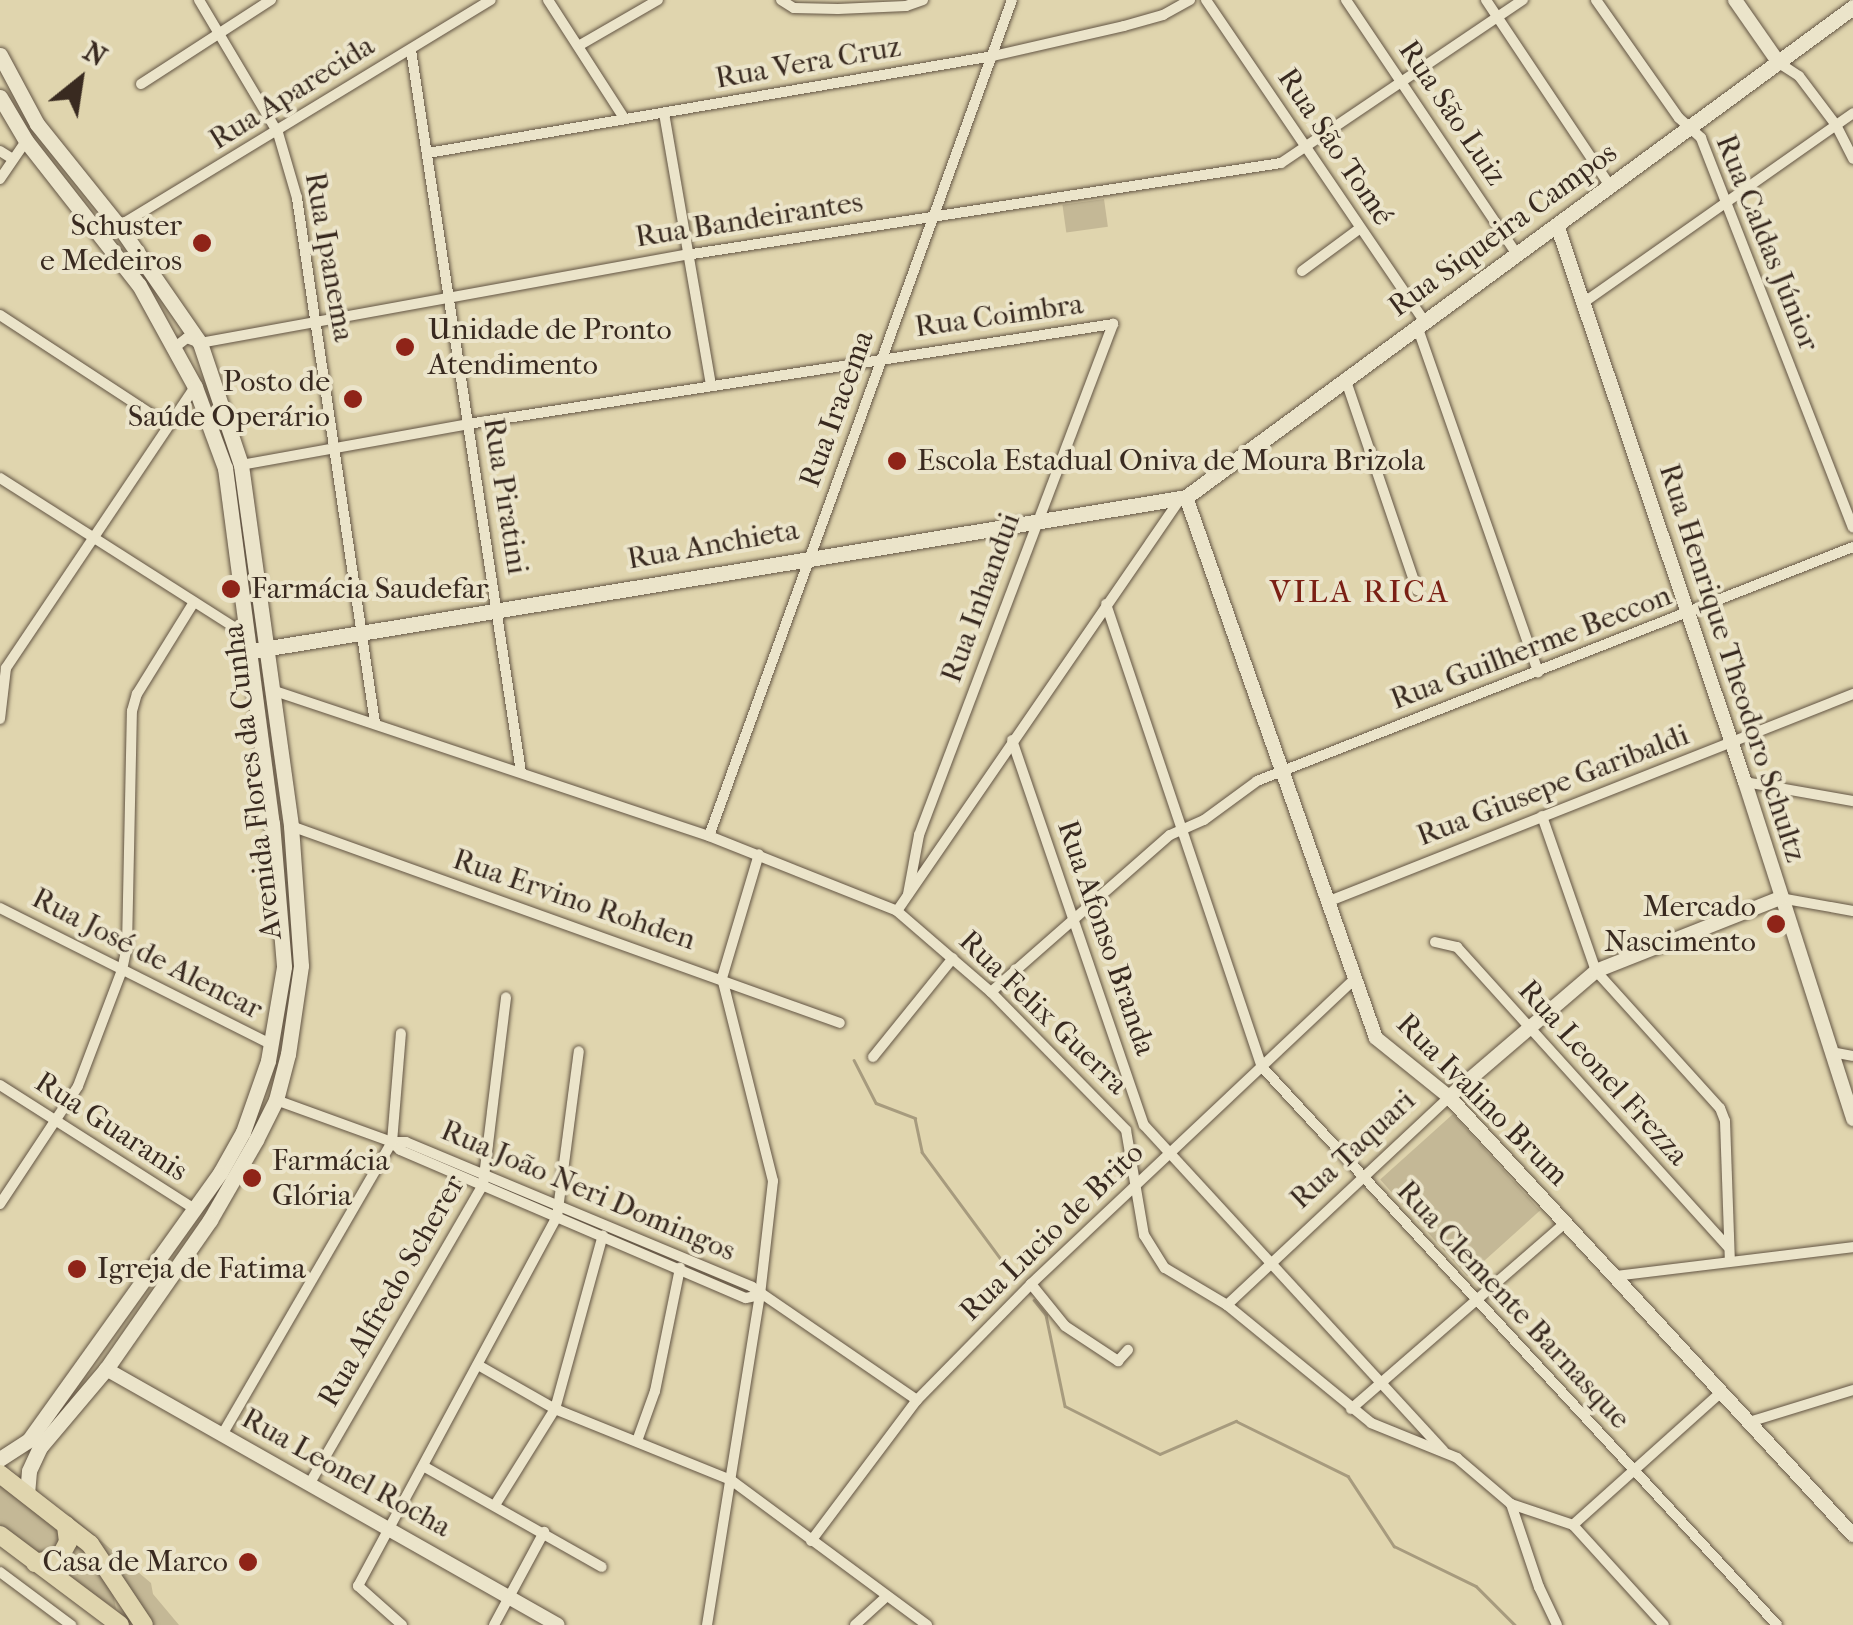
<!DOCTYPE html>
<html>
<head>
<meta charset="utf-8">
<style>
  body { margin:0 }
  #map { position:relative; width:1853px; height:1625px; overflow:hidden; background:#e0d5ae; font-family:"IM FELL French Canon",serif }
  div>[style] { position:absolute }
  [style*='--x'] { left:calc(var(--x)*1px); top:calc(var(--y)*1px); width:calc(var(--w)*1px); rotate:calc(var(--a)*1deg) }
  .green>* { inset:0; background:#c4b896; transform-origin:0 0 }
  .stream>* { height:2.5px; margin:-1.25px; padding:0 1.25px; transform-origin:1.25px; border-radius:1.25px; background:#a79b7e }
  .roads { filter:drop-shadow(0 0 2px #635544) drop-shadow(0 0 2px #635544) }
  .minor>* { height:10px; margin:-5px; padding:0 5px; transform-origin:5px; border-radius:5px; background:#ebe4ca }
  .tertiary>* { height:14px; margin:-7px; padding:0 7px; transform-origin:7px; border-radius:7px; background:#ebe4ca }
  .secondary>* { height:15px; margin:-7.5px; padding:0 7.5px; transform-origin:7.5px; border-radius:7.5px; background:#ebe4ca }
  .trunk>* { height:18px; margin:-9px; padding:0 9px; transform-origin:9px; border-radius:9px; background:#e0d5ae }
  .dots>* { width:28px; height:28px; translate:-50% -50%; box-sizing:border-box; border:5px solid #ebe4ca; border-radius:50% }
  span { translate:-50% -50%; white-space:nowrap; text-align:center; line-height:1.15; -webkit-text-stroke:8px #ebe4ca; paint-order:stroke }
  .street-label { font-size:30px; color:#392a20 }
  .poi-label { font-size:30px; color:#392a20 }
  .right { translate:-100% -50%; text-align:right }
  .left { translate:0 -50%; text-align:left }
  .neighbourhood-label { font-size:32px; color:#7a1f14; letter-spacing:2.5px }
  .north { position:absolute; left:30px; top:30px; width:100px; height:100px; -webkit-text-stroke:8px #ebe4ca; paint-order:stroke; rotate:30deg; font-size:28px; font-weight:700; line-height:40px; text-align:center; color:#392a20 }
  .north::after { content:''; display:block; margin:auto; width:35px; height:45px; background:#392a20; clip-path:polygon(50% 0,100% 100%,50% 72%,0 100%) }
</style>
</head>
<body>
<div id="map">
  <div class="green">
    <i style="left:1104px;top:199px;width:28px;height:42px;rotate:82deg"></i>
    <i style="left:1453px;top:1114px;width:130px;height:98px;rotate:48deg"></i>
    <i style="clip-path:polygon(0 1482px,60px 1532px,58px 1552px,37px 1554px,0 1525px)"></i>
    <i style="clip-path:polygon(67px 1512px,151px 1583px,153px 1594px,179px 1625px,148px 1625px)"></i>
    <i style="clip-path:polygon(77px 1540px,112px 1588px,116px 1609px,62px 1574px)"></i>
  </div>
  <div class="stream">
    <i style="--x:854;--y:1060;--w:48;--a:62.9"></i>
    <i style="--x:876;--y:1103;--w:42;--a:21"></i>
    <i style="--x:915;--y:1118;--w:35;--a:78"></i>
    <i style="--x:922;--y:1152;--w:157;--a:53.6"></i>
    <i style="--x:1034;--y:1300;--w:19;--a:51"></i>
    <i style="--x:1046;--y:1315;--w:93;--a:78.2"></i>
    <i style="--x:1065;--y:1406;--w:106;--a:26.8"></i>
    <i style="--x:1160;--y:1454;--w:83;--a:-23.5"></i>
    <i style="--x:1236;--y:1421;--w:125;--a:26.2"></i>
    <i style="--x:1348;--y:1476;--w:84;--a:56.7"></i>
    <i style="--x:1394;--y:1546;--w:91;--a:26"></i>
    <i style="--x:1476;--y:1586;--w:55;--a:45"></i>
  </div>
  <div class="roads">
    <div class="minor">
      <i style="--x:199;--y:0;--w:155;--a:59.3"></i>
      <i style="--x:278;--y:133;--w:68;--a:73.7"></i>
      <i style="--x:297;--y:198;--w:531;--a:81.55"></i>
      <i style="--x:548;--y:0;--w:140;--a:57.2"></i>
      <i style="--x:781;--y:0;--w:15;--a:32"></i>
      <i style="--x:794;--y:8;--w:44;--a:1.3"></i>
      <i style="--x:838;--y:9;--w:68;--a:-2.5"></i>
      <i style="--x:906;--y:6;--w:18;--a:-19"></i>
      <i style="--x:1206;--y:0;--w:388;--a:55.8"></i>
      <i style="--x:1346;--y:0;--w:306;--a:56.1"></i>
      <i style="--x:1486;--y:0;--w:224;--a:56.3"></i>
      <i style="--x:1596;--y:0;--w:144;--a:54.9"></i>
      <i style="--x:1679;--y:118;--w:30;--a:42"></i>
      <i style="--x:1701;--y:138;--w:418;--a:68.7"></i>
      <i style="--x:580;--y:45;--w:90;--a:-30"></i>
      <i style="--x:411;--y:50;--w:730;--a:81.34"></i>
      <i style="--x:1779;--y:63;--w:24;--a:33"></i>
      <i style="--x:1799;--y:76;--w:61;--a:52.9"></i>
      <i style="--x:1836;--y:125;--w:38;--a:63"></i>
      <i style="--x:141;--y:84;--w:155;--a:-32.9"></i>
      <i style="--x:664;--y:113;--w:277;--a:80.2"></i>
      <i style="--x:0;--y:151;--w:15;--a:32"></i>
      <i style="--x:428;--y:153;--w:573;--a:-9.74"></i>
      <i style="--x:993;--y:56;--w:134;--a:-12.9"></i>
      <i style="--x:1124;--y:26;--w:41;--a:-15.8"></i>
      <i style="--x:1163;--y:15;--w:31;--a:-29"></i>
      <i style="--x:0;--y:179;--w:46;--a:-55.6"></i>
      <i style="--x:119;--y:226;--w:435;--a:-31.3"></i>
      <i style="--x:1302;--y:271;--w:71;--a:-36.4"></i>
      <i style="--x:1583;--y:303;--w:330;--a:-35.1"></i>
      <i style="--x:0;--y:315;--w:201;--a:33.2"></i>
      <i style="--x:1417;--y:326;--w:367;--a:70.7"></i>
      <i style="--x:174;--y:348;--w:16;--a:-38"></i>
      <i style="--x:187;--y:338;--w:14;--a:21"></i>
      <i style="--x:200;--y:343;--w:494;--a:-10.3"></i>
      <i style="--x:686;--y:255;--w:602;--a:-8.79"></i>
      <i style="--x:1281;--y:163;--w:292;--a:-34"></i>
      <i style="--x:1345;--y:378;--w:224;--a:71.2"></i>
      <i style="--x:241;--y:465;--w:231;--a:-10.2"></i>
      <i style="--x:468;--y:424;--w:653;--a:-8.81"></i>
      <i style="--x:0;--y:478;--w:294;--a:32.5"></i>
      <i style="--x:1106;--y:604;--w:489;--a:71.4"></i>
      <i style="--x:1262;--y:1067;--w:759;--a:47.29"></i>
      <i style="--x:272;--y:690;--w:461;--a:18.5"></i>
      <i style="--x:709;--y:836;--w:202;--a:21.7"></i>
      <i style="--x:897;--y:911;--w:124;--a:40.8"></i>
      <i style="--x:991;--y:992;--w:193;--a:45.6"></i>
      <i style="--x:1126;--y:1130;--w:107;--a:80.3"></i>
      <i style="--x:1144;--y:1235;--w:39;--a:58"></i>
      <i style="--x:1165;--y:1268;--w:72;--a:30.8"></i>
      <i style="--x:1227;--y:1305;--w:186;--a:39.3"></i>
      <i style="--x:1371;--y:1423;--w:93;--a:22.1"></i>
      <i style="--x:1457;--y:1458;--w:71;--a:40.4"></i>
      <i style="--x:1511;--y:1504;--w:88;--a:71.4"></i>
      <i style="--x:1539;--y:1587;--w:42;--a:64.7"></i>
      <i style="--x:0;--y:719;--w:51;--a:-83.3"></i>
      <i style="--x:6;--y:668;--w:339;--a:-56.1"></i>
      <i style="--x:1012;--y:740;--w:407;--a:71.1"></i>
      <i style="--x:1144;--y:1125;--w:442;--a:47.4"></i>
      <i style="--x:1745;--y:782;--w:110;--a:10"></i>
      <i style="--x:1542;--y:816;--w:164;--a:70.8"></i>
      <i style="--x:1596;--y:971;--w:185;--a:47.9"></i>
      <i style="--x:1720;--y:1108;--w:14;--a:69"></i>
      <i style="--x:1725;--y:1121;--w:140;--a:88"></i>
      <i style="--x:291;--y:826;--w:583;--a:19.74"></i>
      <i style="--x:709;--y:836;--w:889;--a:-70.08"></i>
      <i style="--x:908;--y:894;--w:60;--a:-79.4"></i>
      <i style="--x:919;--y:835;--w:547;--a:-69.21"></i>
      <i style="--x:1780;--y:898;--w:74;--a:10.1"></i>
      <i style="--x:1327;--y:902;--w:566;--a:-21.58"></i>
      <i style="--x:0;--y:908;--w:305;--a:26.7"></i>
      <i style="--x:897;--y:911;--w:499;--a:-55.5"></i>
      <i style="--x:1435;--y:942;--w:23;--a:13"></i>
      <i style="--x:1457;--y:947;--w:404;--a:47.9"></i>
      <i style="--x:991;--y:992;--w:238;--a:-41.3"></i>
      <i style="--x:1170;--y:835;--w:37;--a:-24"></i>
      <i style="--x:1204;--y:820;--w:66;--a:-36.3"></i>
      <i style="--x:1257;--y:781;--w:640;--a:-21.44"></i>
      <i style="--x:1832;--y:1052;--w:21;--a:11"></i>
      <i style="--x:873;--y:1057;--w:127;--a:-51.1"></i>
      <i style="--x:0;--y:1085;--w:232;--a:32.5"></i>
      <i style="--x:276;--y:1100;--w:123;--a:19.9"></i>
      <i style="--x:392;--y:1142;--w:14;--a:0"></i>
      <i style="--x:406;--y:1142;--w:375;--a:22.7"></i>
      <i style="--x:752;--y:1287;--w:200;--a:34.4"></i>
      <i style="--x:392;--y:1142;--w:11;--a:45"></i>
      <i style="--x:400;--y:1150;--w:376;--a:23.2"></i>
      <i style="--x:746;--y:1298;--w:14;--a:-12"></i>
      <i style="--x:0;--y:1204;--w:141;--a:-56.5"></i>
      <i style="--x:78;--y:1086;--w:124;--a:-69.2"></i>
      <i style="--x:122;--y:970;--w:25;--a:-78"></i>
      <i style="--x:127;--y:946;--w:235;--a:-88.8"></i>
      <i style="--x:132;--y:711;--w:18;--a:-74"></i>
      <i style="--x:137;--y:694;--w:108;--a:-58.2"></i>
      <i style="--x:1615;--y:1276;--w:240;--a:-6.9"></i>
      <i style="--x:1031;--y:1284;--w:54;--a:51"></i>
      <i style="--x:1065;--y:1326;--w:64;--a:33.4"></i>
      <i style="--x:1118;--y:1361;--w:15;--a:-48"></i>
      <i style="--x:1227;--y:1305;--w:304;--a:-43.1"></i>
      <i style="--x:478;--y:1365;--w:89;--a:29.7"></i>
      <i style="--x:555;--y:1409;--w:190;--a:22"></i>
      <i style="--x:731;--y:1480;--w:244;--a:36.5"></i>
      <i style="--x:1351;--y:1409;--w:284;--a:-41"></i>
      <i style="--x:1749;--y:1422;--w:109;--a:-17.1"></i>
      <i style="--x:222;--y:1435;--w:339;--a:-59.9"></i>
      <i style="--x:392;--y:1142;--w:109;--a:-85.3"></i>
      <i style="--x:637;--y:1441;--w:53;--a:-70.2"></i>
      <i style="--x:655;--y:1391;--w:126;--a:-78.5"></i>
      <i style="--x:425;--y:1467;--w:203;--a:29.5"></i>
      <i style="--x:310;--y:1483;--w:345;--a:-59.9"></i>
      <i style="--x:483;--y:1185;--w:189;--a:-83"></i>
      <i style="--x:1511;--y:1504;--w:65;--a:18.7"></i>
      <i style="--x:1573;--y:1525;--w:135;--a:47.7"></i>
      <i style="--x:495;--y:1505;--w:113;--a:-58"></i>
      <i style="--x:555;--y:1409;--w:180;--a:-74.6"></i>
      <i style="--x:1573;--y:1525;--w:198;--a:-41.9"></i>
      <i style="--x:811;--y:1541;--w:176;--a:-53.1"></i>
      <i style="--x:917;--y:1400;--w:163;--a:-45.5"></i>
      <i style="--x:1031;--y:1284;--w:442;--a:-43.3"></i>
      <i style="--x:0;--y:1572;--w:89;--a:36.7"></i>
      <i style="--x:402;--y:1625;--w:59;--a:-138.4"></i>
      <i style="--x:358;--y:1586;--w:419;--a:-61.7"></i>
      <i style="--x:557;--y:1217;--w:167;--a:-82.5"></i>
      <i style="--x:494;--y:1625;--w:106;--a:-61.7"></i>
      <i style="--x:707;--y:1625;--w:334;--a:-80.9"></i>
      <i style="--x:760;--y:1295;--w:115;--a:-83.5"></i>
      <i style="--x:773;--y:1181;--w:209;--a:-104.1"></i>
      <i style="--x:722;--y:978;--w:129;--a:-73.4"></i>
      <i style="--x:855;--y:1625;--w:43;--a:-42.2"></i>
    </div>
    <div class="tertiary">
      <i style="--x:1735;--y:0;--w:77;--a:55.1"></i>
      <i style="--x:1557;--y:225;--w:588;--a:71.35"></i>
      <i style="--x:1745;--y:782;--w:354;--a:72.2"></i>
      <i style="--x:1186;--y:497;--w:573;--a:70.65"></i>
      <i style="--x:1376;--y:1038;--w:94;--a:38.9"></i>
      <i style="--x:1449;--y:1097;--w:596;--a:47.31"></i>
      <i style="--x:1449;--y:1097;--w:194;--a:-40.6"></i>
      <i style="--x:1596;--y:971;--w:198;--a:-21.6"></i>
      <i style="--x:106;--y:1369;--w:519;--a:29.53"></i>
    </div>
    <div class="secondary">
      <i style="--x:0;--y:55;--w:78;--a:61.8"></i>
      <i style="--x:37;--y:124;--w:131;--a:51.2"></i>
      <i style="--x:119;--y:226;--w:142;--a:55.3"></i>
      <i style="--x:200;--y:343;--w:129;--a:71.4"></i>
      <i style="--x:241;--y:465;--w:364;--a:82.1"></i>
      <i style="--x:291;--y:826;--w:140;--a:85.9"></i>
      <i style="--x:301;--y:966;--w:89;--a:98.4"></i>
      <i style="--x:288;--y:1054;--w:48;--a:104.6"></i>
      <i style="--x:276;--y:1100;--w:45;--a:116.6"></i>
      <i style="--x:256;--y:1140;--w:92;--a:119.9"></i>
      <i style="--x:210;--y:1220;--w:182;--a:124.9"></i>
      <i style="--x:106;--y:1369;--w:102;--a:130.2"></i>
      <i style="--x:40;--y:1447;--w:26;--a:115"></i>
      <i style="--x:29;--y:1471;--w:25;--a:95"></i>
      <i style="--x:0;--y:97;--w:51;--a:59.4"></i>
      <i style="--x:26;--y:141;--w:183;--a:51.9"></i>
      <i style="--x:139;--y:285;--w:116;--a:61.2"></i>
      <i style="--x:195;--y:387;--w:86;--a:69.7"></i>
      <i style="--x:225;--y:468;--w:358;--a:82.5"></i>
      <i style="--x:272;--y:823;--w:144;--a:85.2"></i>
      <i style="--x:284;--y:967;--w:95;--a:99.7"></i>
      <i style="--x:268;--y:1061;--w:75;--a:109.4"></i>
      <i style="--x:243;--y:1132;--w:47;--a:119.3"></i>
      <i style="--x:220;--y:1173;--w:328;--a:125.6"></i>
      <i style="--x:29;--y:1440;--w:35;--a:147"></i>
      <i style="--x:251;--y:651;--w:948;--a:-9.35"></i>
      <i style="--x:1186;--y:497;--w:828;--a:-36.3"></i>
    </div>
    <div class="trunk">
      <i style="--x:0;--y:1474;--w:114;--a:37.9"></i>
      <i style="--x:90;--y:1544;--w:97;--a:56.3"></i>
      <i style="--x:0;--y:1535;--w:150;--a:36.9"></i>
      <i style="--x:35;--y:1563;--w:26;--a:-13"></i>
      <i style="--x:60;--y:1557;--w:17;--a:-62"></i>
      <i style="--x:68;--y:1542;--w:17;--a:-97"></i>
    </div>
  </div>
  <div class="dots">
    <i style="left:202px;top:243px;background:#8f2418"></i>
    <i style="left:405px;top:347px;background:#8f2418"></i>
    <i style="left:353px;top:399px;background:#8f2418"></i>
    <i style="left:897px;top:461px;background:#8f2418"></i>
    <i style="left:231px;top:589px;background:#8f2418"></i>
    <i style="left:1776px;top:924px;background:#8f2418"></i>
    <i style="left:252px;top:1178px;background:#8f2418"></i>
    <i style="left:77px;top:1269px;background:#8f2418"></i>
    <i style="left:248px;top:1562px;background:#8f2418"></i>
  </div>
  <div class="street-label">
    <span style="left:808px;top:63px;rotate:-10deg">Rua Vera Cruz</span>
    <span style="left:292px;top:93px;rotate:-32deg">Rua Aparecida</span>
    <span style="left:1452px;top:113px;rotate:56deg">Rua São Luiz</span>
    <span style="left:1335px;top:147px;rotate:56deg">Rua São Tomé</span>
    <span style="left:749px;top:220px;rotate:-9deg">Rua Bandeirantes</span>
    <span style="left:1503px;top:230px;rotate:-36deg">Rua Siqueira Campos</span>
    <span style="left:1767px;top:243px;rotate:68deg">Rua Caldas Júnior</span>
    <span style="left:329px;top:257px;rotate:80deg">Rua Ipanema</span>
    <span style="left:999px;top:316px;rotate:-8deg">Rua Coimbra</span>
    <span style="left:837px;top:409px;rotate:-70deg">Rua Iracema</span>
    <span style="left:505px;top:496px;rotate:81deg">Rua Piratini</span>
    <span style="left:713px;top:545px;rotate:-10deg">Rua Anchieta</span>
    <span style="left:981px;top:598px;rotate:-70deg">Rua Inhandui</span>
    <span style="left:1531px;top:648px;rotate:-21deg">Rua Guilherme Beccon</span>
    <span style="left:1732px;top:663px;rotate:72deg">Rua Henrique Theodoro Schultz</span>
    <span style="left:253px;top:782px;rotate:-97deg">Avenida Flores da Cunha</span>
    <span style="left:1553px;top:786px;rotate:-21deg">Rua Giusepe Garibaldi</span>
    <span style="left:574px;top:900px;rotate:19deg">Rua Ervino Rohden</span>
    <span style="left:1106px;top:938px;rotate:71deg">Rua Afonso Branda</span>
    <span style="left:147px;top:954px;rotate:27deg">Rua José de Alencar</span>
    <span style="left:1043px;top:1013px;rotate:44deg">Rua Felix Guerra</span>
    <span style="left:1603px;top:1073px;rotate:48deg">Rua Leonel Frezza</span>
    <span style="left:1482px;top:1100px;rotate:45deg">Rua Ivalino Brum</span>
    <span style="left:111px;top:1127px;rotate:33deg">Rua Guaranis</span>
    <span style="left:1353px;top:1150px;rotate:-43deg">Rua Taquari</span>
    <span style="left:588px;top:1191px;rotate:23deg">Rua João Neri Domingos</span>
    <span style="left:1052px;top:1232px;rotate:-44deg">Rua Lucio de Brito</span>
    <span style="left:392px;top:1291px;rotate:-60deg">Rua Alfredo Scherer</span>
    <span style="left:1513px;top:1305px;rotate:47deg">Rua Clemente Barnasque</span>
    <span style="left:346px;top:1473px;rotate:29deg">Rua Leonel Rocha</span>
  </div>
  <div class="poi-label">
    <span class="right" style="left:182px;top:243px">Schuster<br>e Medeiros</span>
    <span class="left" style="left:428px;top:347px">Unidade de Pronto<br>Atendimento</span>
    <span class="right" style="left:330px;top:399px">Posto de<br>Saúde Operário</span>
    <span class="left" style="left:917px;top:461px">Escola Estadual Oniva de Moura Brizola</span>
    <span class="left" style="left:251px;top:589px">Farmácia Saudefar</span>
    <span class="right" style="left:1756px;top:924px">Mercado<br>Nascimento</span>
    <span class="left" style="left:272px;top:1178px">Farmácia<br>Glória</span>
    <span class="left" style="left:97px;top:1269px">Igreja de Fatima</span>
    <span class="right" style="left:228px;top:1562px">Casa de Marco</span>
  </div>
  <div class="neighbourhood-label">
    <span style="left:1360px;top:592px">VILA RICA</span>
  </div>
  <div class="north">N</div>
</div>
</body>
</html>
